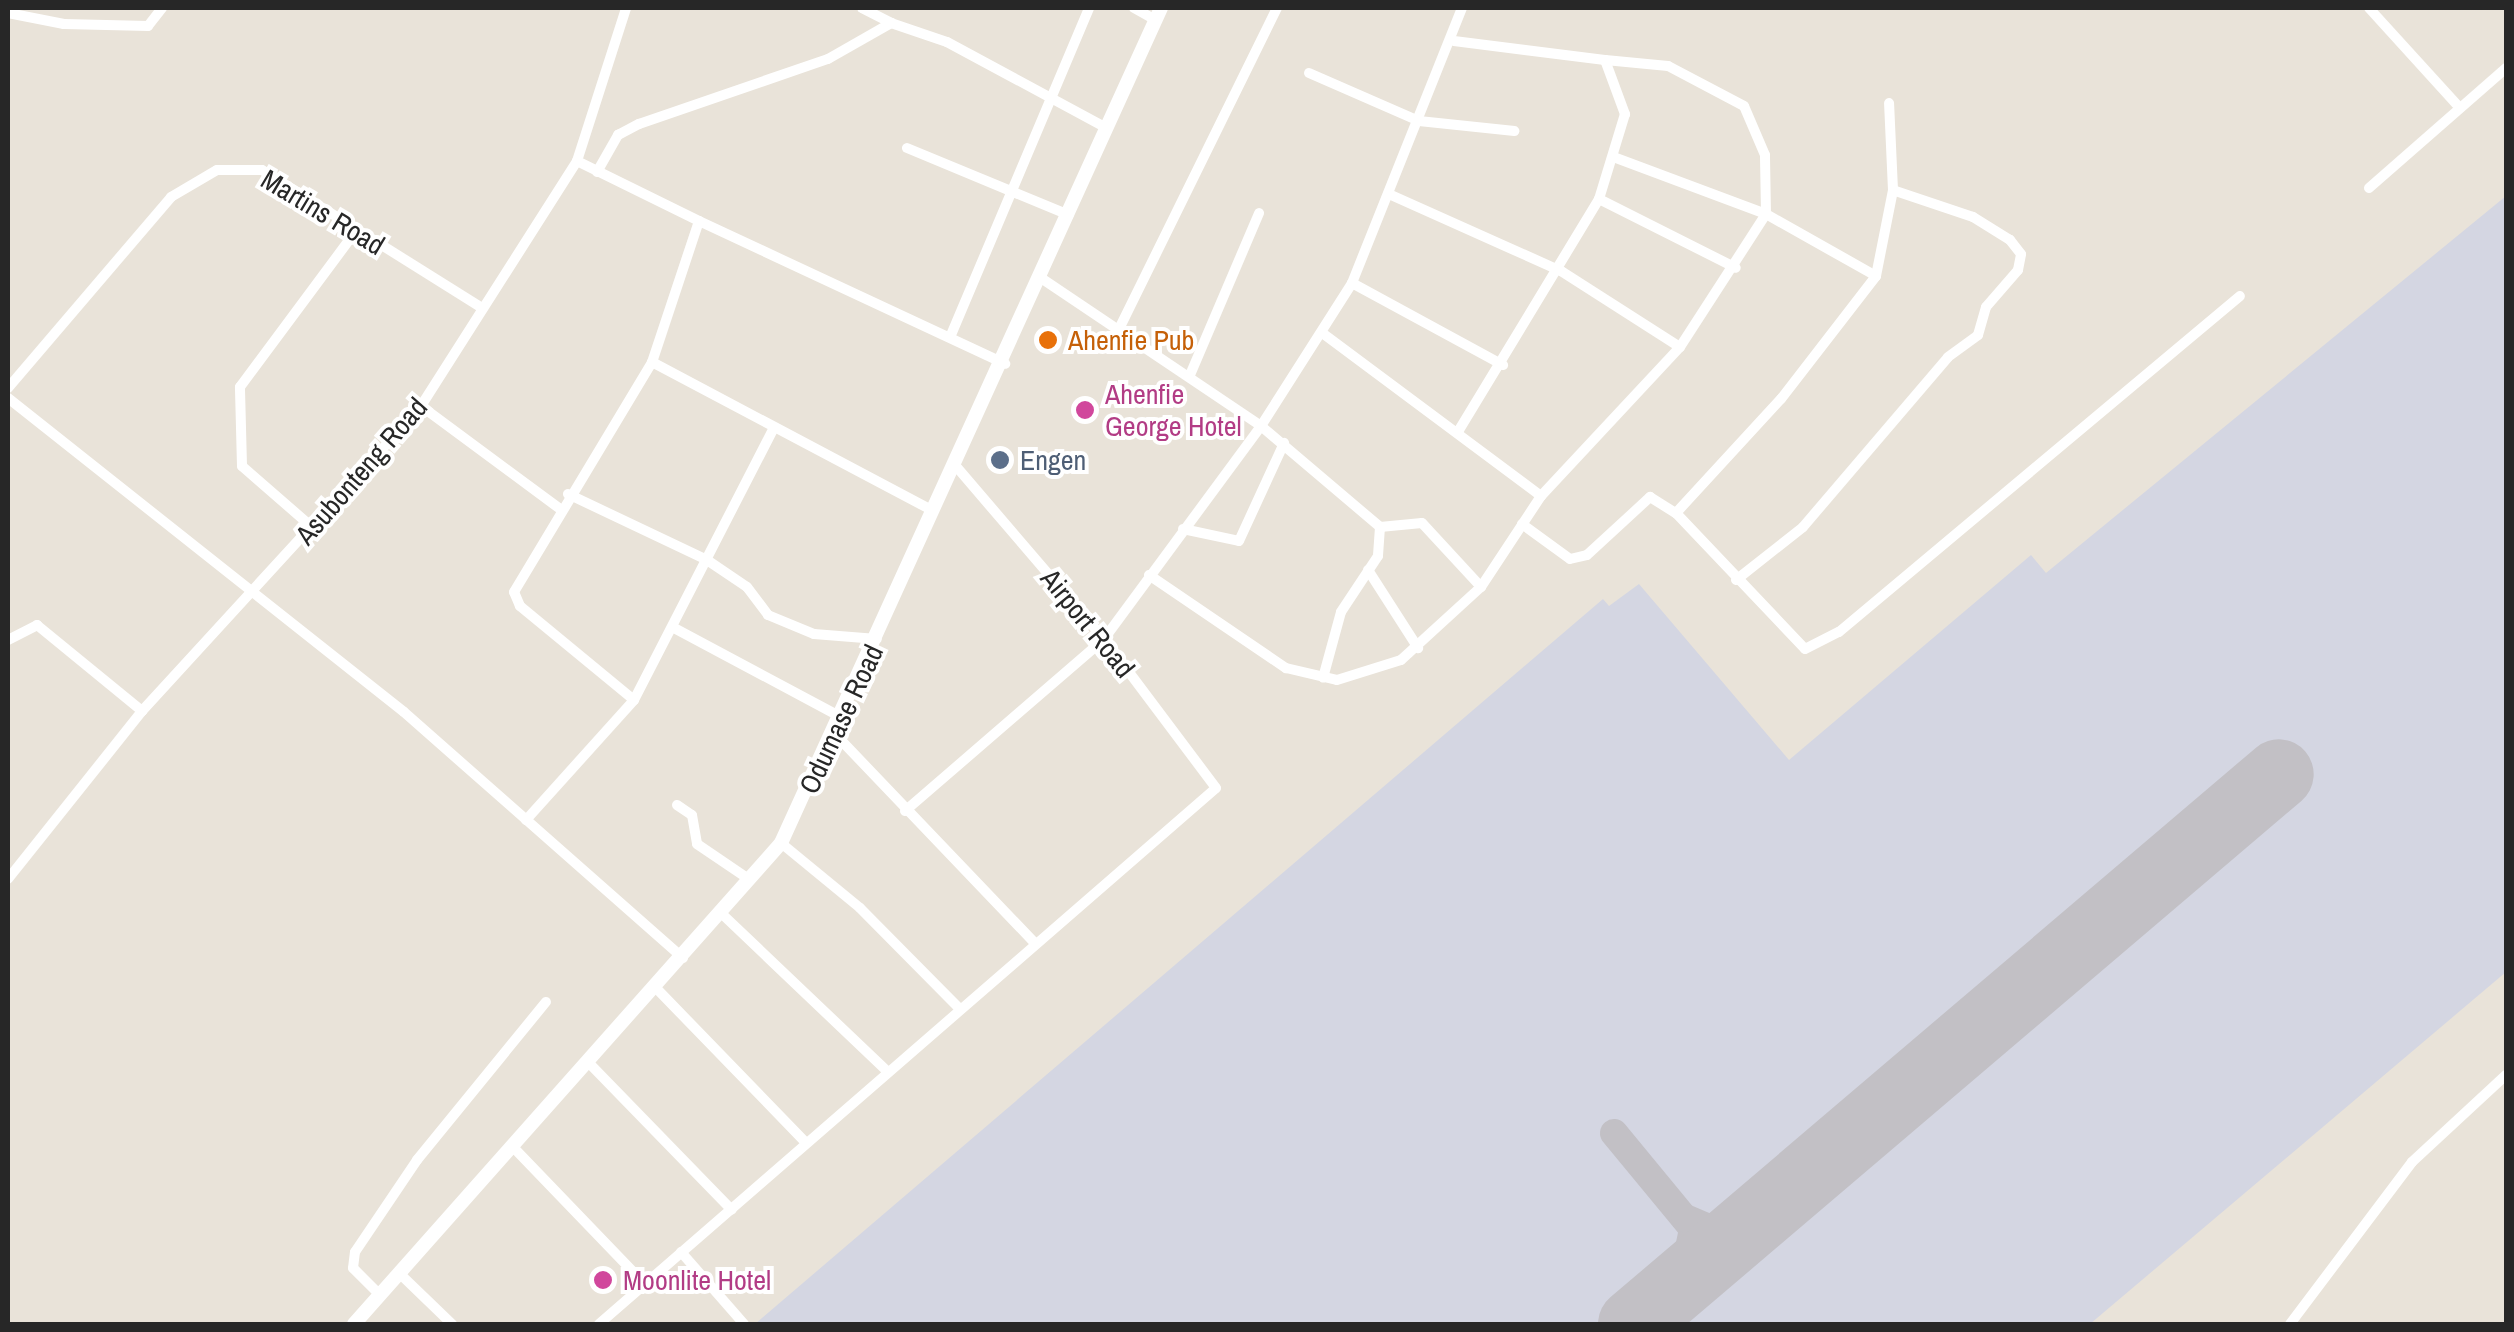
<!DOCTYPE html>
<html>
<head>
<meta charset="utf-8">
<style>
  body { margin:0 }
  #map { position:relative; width:2514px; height:1332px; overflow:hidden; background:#e9e3d9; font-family:"Archivo Narrow",sans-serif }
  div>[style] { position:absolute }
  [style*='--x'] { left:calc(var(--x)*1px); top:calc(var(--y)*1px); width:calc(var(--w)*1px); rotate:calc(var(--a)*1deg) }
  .airport>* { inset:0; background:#d4d6e2 }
  .taxiway>* { height:28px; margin:-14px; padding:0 14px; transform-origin:14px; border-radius:14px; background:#c2c0c5 }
  .runway>* { height:70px; margin:-35px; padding:0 35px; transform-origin:35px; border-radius:35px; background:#c2c0c5 }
  .street>* { height:10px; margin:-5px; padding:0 5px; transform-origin:5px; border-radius:5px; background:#fff }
  .secondary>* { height:14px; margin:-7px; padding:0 7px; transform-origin:7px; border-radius:7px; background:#fff }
  .dots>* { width:28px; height:28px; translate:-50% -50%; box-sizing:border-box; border:5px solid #fff; border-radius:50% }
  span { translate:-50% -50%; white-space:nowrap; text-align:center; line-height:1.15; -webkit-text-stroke:8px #fff; paint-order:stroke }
  .street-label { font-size:28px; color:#272727 }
  .food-label { font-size:28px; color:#c56008 }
  .left { translate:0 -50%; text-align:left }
  .hotel-label { font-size:28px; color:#b23c85 }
  .service-label { font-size:28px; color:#4e5e75 }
  .frame { position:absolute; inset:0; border:10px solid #272727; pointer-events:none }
</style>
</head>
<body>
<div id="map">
  <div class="airport">
    <i style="clip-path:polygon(2506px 196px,2506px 972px,2090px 1324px,755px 1324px,1603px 599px,1609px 606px,1639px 584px,1789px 760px,2031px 555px,2046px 573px)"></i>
  </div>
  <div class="taxiway">
    <i style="--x:1614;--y:1133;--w:124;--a:50.5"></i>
    <i style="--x:1693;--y:1229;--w:55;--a:101.5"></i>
    <i style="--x:1685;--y:1218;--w:30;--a:23"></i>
    <i style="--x:1713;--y:1230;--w:39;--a:-9"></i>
  </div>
  <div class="runway">
    <i style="--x:1633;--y:1324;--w:848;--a:-40.41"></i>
  </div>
  <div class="street">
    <i style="--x:862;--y:8;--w:33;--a:27"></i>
    <i style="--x:1134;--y:8;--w:25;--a:29"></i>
    <i style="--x:2369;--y:8;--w:135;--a:47.7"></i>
    <i style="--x:8;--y:13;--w:57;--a:11.1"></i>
    <i style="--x:64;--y:24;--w:84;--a:1.4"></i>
    <i style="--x:148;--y:26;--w:23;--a:-52"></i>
    <i style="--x:1454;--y:41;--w:152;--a:7.2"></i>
    <i style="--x:1605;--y:60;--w:58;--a:69.7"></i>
    <i style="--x:1625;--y:114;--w:89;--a:107"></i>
    <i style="--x:1599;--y:199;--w:270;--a:121.2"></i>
    <i style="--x:1309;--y:73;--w:120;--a:23.6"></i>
    <i style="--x:1419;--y:121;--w:96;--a:6"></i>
    <i style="--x:907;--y:148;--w:175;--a:22.5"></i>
    <i style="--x:577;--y:161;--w:136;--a:26.2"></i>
    <i style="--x:699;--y:221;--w:149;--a:108.4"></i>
    <i style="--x:652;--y:362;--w:314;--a:27.9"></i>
    <i style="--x:597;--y:172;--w:43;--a:-60.4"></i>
    <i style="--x:618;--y:135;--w:24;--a:-28"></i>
    <i style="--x:639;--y:124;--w:200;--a:-19"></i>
    <i style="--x:828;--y:59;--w:73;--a:-29.7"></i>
    <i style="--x:891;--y:23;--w:59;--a:18.7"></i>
    <i style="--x:947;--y:42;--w:182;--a:28.3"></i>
    <i style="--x:2369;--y:188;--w:182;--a:-41.2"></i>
    <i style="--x:1391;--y:195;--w:186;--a:24.1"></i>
    <i style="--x:1561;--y:271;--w:141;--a:32.6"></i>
    <i style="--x:1599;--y:199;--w:153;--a:26.7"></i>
    <i style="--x:699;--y:221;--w:338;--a:25"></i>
    <i style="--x:1876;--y:276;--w:88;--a:-78.8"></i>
    <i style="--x:1893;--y:190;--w:87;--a:-92.6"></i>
    <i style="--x:1041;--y:278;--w:265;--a:33.9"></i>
    <i style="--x:1261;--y:426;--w:169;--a:-57.5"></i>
    <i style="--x:1352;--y:283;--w:296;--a:-68.2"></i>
    <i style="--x:1352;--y:283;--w:172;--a:28.5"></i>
    <i style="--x:1120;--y:327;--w:356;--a:-63.8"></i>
    <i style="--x:951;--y:335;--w:355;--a:-67.1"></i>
    <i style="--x:1190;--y:375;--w:176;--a:-66.9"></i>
    <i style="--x:8;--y:388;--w:251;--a:-49.5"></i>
    <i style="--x:171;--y:197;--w:53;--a:-30.4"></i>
    <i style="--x:217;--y:170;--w:45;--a:0"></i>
    <i style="--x:262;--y:170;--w:257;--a:32.1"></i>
    <i style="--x:8;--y:398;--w:505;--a:38.41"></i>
    <i style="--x:404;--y:712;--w:372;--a:41.4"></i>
    <i style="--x:421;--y:406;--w:172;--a:36.5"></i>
    <i style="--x:568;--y:494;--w:154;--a:25.4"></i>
    <i style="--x:707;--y:560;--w:48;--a:34"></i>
    <i style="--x:747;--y:587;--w:35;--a:53"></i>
    <i style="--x:768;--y:615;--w:50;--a:22.4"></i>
    <i style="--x:814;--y:634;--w:63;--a:4.5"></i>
    <i style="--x:1541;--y:496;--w:204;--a:-47"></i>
    <i style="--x:1680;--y:347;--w:158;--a:-57.1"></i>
    <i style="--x:1766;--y:214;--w:59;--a:-91"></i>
    <i style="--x:1765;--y:155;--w:53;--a:-113.2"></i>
    <i style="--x:1744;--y:106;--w:86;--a:-152.2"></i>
    <i style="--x:1668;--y:66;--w:63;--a:-174.6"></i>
    <i style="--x:1676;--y:513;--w:187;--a:46.5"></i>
    <i style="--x:1805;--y:649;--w:38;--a:-27"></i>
    <i style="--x:1839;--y:632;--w:523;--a:-39.96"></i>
    <i style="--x:1522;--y:524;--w:59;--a:36.1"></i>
    <i style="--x:1570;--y:559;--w:17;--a:-13"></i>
    <i style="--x:1587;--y:555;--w:86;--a:-42.6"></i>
    <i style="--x:1650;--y:497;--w:31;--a:32"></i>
    <i style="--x:1676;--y:513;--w:155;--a:-47.4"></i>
    <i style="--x:1781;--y:399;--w:155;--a:-52.3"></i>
    <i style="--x:1876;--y:276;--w:126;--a:-150.6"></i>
    <i style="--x:1766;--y:214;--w:160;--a:-159.5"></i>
    <i style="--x:1380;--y:527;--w:42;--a:-5.4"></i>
    <i style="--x:1422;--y:523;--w:87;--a:47.3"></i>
    <i style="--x:313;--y:528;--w:94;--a:-138.9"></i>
    <i style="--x:242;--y:466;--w:79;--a:-91.5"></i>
    <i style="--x:240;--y:387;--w:193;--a:-53.4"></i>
    <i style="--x:1183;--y:529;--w:57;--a:12.1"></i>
    <i style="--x:1239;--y:541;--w:108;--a:-65.3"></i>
    <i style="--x:1368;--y:570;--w:93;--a:57.3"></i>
    <i style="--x:1149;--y:575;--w:166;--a:34.2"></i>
    <i style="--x:1286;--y:668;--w:52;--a:13.2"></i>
    <i style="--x:1337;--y:680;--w:67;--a:-17.4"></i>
    <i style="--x:1401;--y:660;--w:108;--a:-42.4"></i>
    <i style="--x:1481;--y:587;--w:109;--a:-56.6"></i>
    <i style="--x:1541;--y:496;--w:269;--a:-143.3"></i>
    <i style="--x:1736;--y:580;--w:85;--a:-38.3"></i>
    <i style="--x:1803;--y:527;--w:223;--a:-49.5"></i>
    <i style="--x:1948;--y:357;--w:37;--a:-36"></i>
    <i style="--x:1978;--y:335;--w:29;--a:-74"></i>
    <i style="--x:1986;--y:307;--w:49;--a:-49.1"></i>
    <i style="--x:2018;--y:270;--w:16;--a:-79"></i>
    <i style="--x:2021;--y:254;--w:18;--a:-128"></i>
    <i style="--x:2010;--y:240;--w:44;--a:-148.1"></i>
    <i style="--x:1973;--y:217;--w:84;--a:-161.4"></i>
    <i style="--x:676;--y:629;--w:189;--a:28.1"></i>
    <i style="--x:8;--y:640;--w:33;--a:-27"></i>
    <i style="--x:37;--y:625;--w:136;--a:39.3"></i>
    <i style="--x:634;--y:700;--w:148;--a:-140.5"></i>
    <i style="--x:520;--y:606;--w:15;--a:-113"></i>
    <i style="--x:514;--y:592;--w:268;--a:-59"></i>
    <i style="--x:836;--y:735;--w:286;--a:46.3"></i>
    <i style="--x:677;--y:805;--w:18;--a:34"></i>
    <i style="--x:692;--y:815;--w:29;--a:80"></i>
    <i style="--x:697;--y:844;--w:64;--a:34.2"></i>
    <i style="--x:905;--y:811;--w:263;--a:-40.8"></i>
    <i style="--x:1104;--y:639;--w:265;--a:-53.6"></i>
    <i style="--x:1261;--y:426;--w:156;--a:40.3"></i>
    <i style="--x:1380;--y:527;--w:29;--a:94"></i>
    <i style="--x:1378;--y:556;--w:67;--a:123.5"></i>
    <i style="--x:1341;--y:612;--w:68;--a:105.3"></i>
    <i style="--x:526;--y:820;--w:161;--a:-48"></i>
    <i style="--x:634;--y:700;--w:304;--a:-62.8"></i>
    <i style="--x:781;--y:843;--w:102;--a:39.4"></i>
    <i style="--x:860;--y:908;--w:141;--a:45.3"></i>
    <i style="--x:8;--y:879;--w:215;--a:-51.4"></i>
    <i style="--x:142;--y:711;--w:413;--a:-47.5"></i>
    <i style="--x:421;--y:406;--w:290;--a:-57.5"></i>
    <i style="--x:577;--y:161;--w:161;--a:-72.2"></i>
    <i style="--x:721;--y:913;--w:229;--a:43.6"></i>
    <i style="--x:657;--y:989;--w:214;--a:45.9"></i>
    <i style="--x:588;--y:1062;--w:206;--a:45.8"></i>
    <i style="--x:513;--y:1147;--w:189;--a:46.1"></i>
    <i style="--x:681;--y:1252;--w:96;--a:48.8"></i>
    <i style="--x:399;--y:1273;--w:74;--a:43.9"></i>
    <i style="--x:380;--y:1295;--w:38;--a:-135"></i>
    <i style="--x:353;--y:1268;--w:16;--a:-83"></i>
    <i style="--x:355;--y:1252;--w:111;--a:-56"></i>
    <i style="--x:417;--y:1160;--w:204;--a:-50.8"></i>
    <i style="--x:599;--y:1324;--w:817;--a:-40.98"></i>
    <i style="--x:1216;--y:788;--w:186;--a:-126.9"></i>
    <i style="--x:1104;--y:639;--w:230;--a:-130.6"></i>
    <i style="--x:2290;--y:1324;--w:203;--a:-53"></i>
    <i style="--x:2412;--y:1162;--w:128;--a:-42.8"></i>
  </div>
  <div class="secondary">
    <i style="--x:354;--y:1324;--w:643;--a:-48.4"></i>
    <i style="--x:781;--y:843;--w:917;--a:-65.53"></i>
  </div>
  <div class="dots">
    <i style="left:1048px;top:340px;background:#e8710a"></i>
    <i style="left:1085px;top:410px;background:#d1479c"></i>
    <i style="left:1000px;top:460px;background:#5c6f8a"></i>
    <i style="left:603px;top:1280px;background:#d1479c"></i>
  </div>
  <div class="street-label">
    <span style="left:323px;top:212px;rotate:31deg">Martins Road</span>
    <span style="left:361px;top:471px;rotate:-49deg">Asubonteng Road</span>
    <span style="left:1088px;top:623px;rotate:51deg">Airport Road</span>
    <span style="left:841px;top:719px;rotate:-65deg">Odumase Road</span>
  </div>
  <div class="food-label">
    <span class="left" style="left:1068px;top:340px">Ahenfie Pub</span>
  </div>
  <div class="hotel-label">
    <span class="left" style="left:1105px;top:410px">Ahenfie<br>George Hotel</span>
    <span class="left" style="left:623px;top:1280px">Moonlite Hotel</span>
  </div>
  <div class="service-label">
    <span class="left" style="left:1020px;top:460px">Engen</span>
  </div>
  <div class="frame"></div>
</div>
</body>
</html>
